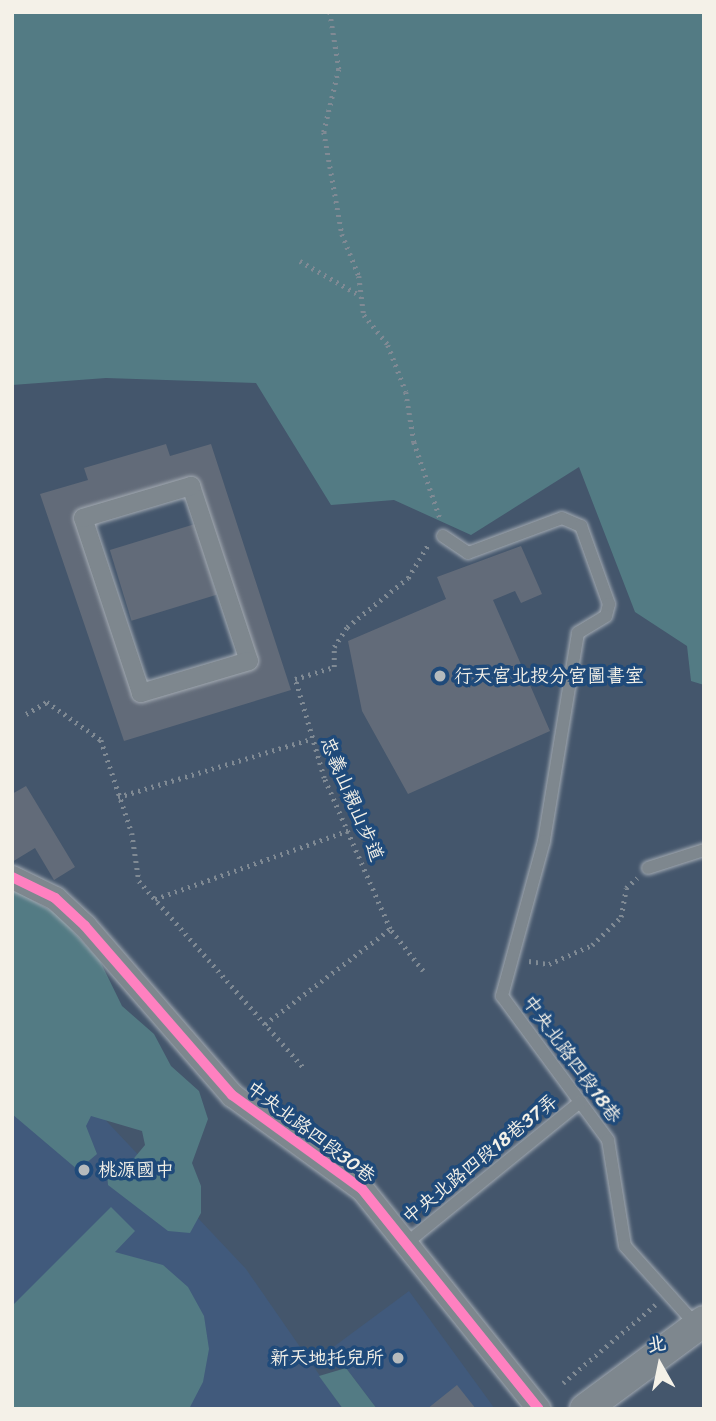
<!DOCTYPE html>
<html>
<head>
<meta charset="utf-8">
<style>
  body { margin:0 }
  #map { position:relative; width:716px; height:1421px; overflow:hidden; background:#44566c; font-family:Sriracha,"LXGW WenKai TC",sans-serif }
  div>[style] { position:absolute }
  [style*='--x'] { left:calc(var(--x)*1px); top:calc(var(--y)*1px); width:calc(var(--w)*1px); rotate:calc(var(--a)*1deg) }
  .built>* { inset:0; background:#415a7c }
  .green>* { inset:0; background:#537b84 }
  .building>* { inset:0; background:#626b79; transform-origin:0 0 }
  .path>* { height:4.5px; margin-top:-2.25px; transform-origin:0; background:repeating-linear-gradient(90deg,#808a94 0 2px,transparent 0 7px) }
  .roads { filter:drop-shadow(0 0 2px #a3aab2) drop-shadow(0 0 2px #a3aab2) }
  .service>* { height:12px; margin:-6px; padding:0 6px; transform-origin:6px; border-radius:6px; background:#7e878e }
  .pedestrian>* { height:18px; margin:-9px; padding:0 9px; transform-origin:9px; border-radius:9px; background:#7e878e }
  .minor>* { height:23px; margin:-11.5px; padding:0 11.5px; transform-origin:11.5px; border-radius:11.5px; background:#7e878e }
  .tertiary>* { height:30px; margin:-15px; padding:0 15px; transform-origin:15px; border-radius:15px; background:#7e878e }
  .cycleway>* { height:10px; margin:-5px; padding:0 5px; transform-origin:5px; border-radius:5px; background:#ff80c0 }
  .dots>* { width:19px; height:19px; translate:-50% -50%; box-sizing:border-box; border:4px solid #1f4a7a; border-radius:50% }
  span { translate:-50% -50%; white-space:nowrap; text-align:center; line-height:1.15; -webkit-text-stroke:7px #1f4a7a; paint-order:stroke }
  .poi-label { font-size:19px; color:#f4f1e8 }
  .left { translate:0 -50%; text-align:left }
  .right { translate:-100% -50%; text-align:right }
  .street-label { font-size:19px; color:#f4f1e8 }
  .frame { position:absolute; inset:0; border:14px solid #f4f1e8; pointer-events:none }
  .north { position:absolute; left:625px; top:1330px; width:70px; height:70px; -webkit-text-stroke:5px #1f4a7a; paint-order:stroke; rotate:351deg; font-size:19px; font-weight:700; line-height:28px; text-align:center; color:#f4f1e8 }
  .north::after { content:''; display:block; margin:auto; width:24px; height:32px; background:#f4f1e8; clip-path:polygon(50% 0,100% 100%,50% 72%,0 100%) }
</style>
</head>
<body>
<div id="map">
  <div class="built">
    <i style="clip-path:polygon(12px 1021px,246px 1269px,343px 1409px,12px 1409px)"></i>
    <i style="clip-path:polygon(409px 1291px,495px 1409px,377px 1409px,346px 1368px,332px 1348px)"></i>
  </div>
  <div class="green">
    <i style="clip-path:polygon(12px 12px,704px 12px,704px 685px,691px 681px,687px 646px,635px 612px,579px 467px,471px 535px,394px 500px,331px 505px,256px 383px,106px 378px,12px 385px)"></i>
    <i style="clip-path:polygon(12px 889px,57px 914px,100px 961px,122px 1006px,154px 1034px,171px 1066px,199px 1091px,208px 1119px,192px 1163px,201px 1186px,201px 1213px,190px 1233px,168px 1231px,108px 1185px,107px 1173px,130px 1163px,145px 1145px,142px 1131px,91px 1116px,86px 1126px,97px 1154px,78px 1170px,12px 1114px)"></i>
    <i style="clip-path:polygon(111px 1207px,135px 1231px,115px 1252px,163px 1265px,188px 1287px,204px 1316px,209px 1349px,203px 1382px,189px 1409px,12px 1409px,12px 1306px)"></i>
    <i style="clip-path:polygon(346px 1368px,377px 1409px,343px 1409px,319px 1376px)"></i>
  </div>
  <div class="building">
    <i style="clip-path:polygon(evenodd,166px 444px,170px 456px,211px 444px,291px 690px,124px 741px,40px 494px,88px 480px,84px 468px,166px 444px,191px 486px,249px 661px,141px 693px,83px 518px,191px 486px)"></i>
    <i style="left:195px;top:524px;width:74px;height:89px;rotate:73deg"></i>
    <i style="clip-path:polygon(521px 546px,542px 594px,521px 603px,515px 591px,493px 600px,550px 731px,408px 794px,362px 711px,348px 641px,446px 599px,437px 577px)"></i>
    <i style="clip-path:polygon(26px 786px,75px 867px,54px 880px,35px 848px,12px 862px,12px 794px)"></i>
    <i style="clip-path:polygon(457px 1385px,476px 1409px,427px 1409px)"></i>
  </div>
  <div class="path">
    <i style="--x:330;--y:12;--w:58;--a:81"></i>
    <i style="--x:339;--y:69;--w:65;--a:103.4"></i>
    <i style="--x:324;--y:132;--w:104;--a:80"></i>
    <i style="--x:342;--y:234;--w:45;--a:68"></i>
    <i style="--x:359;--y:276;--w:39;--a:83"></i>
    <i style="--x:364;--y:315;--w:38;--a:51"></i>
    <i style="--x:388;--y:345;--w:50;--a:69"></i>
    <i style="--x:406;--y:392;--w:51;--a:80.9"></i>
    <i style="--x:414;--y:442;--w:80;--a:71.1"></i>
    <i style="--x:300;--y:261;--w:70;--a:29.8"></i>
    <i style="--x:26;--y:714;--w:24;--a:-30"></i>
    <i style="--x:47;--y:702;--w:66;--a:35.1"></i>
    <i style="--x:101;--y:740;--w:98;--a:71.6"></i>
    <i style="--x:132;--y:833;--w:49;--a:81.7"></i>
    <i style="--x:139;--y:881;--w:248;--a:48.6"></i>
    <i style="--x:118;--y:797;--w:202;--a:-16.7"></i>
    <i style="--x:155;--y:899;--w:207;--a:-19.5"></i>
    <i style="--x:529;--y:961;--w:20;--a:9"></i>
    <i style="--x:549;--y:964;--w:47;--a:-23.8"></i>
    <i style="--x:592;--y:945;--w:40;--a:-44"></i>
    <i style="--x:621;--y:917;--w:29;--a:-80"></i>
    <i style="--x:626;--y:888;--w:15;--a:-42"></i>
    <i style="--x:423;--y:971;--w:53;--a:-128.2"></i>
    <i style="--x:390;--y:929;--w:165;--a:-113.6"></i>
    <i style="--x:324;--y:778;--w:103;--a:-106.3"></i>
    <i style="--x:295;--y:679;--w:41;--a:-17.1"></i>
    <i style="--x:334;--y:667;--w:20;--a:-90"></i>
    <i style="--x:334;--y:647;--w:24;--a:-57"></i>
    <i style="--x:347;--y:627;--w:78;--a:-38.8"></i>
    <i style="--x:408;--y:578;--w:39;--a:-59"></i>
    <i style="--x:265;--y:1024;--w:157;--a:-37.2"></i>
    <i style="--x:563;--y:1383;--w:121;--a:-40.3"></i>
  </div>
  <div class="roads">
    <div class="service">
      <i style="--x:443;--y:536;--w:30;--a:34"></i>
      <i style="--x:468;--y:553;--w:100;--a:-20.4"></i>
      <i style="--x:562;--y:518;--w:21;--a:23"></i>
      <i style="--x:581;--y:526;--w:83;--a:70.3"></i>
      <i style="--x:609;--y:604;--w:12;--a:104"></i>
      <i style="--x:606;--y:616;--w:33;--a:149"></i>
      <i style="--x:578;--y:633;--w:211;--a:99.3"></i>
      <i style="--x:544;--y:841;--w:161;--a:105.2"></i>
      <i style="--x:502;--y:996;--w:179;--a:53.6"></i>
      <i style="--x:608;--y:1140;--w:107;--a:80.9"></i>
      <i style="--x:625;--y:1246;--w:108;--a:48"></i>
      <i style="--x:648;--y:868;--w:59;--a:-17.8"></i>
      <i style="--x:404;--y:1245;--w:227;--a:-39.1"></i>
    </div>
    <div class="pedestrian">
      <i style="--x:191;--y:486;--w:184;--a:71.7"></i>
      <i style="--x:249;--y:661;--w:113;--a:163.5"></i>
      <i style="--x:141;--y:693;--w:184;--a:-108.3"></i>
      <i style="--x:83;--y:518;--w:113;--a:-16.5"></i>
    </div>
    <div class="minor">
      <i style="--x:12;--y:877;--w:48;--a:26"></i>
      <i style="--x:55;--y:898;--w:41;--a:43"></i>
      <i style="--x:85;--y:926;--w:224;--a:49"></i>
      <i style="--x:232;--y:1095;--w:160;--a:35.9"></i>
      <i style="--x:362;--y:1189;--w:282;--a:51.2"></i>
    </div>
    <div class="tertiary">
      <i style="--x:585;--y:1409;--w:148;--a:-36.5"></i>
    </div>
  </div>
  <div class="cycleway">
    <i style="--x:12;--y:877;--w:48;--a:26"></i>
    <i style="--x:55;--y:898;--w:41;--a:43"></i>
    <i style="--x:85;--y:926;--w:224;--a:49"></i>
    <i style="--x:232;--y:1095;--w:160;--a:35.9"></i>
    <i style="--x:362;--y:1189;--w:282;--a:51.2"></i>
  </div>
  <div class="dots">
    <i style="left:440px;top:676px;background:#b6bbbd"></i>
    <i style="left:84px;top:1170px;background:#b6bbbd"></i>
    <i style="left:398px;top:1358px;background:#b6bbbd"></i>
  </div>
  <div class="poi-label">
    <span class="left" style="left:454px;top:676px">行天宮北投分宮圖書室</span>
    <span class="left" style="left:98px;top:1170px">桃源國中</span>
    <span class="right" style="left:384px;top:1358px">新天地托兒所</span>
  </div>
  <div class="street-label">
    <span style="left:352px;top:799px;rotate:67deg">忠義山親山步道</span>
    <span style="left:572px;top:1059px;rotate:54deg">中央北路四段18巷</span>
    <span style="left:311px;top:1132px;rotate:37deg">中央北路四段30巷</span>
    <span style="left:480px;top:1159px;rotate:-39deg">中央北路四段18巷37弄</span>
  </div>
  <div class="frame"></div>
  <div class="north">北</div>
</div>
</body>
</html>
